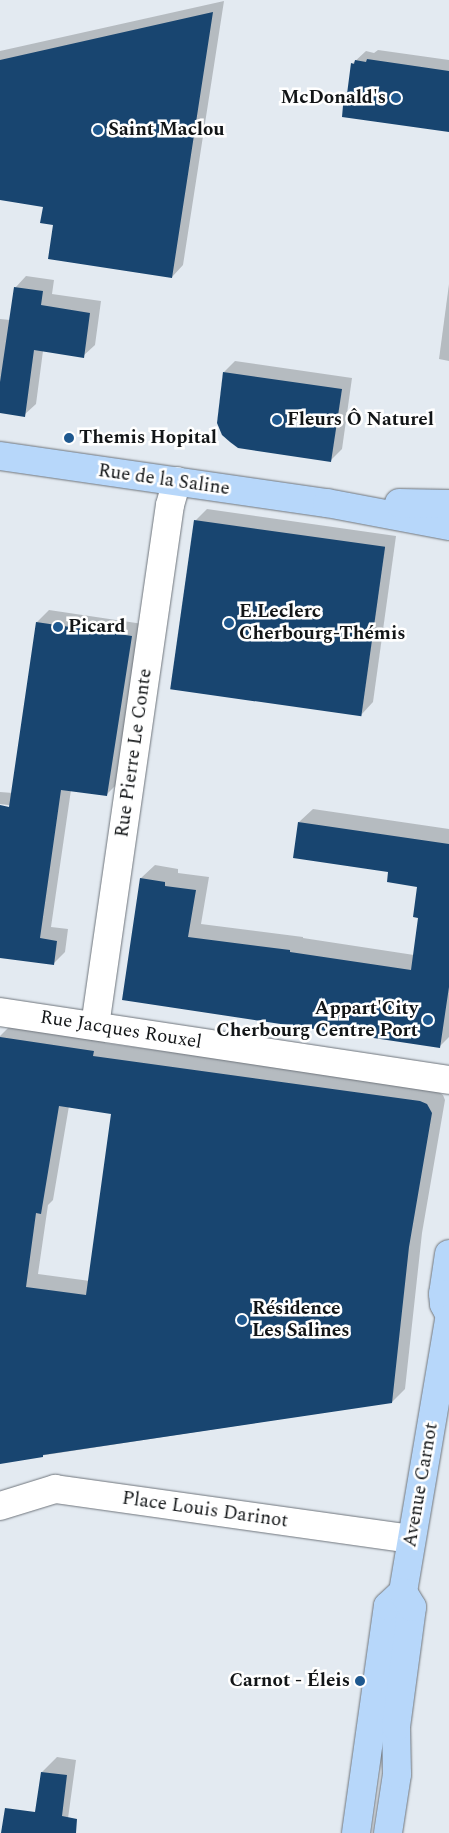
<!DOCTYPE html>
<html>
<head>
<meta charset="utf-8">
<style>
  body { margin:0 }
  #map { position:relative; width:449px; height:1833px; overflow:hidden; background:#e3eaf1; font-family:Spectral,serif }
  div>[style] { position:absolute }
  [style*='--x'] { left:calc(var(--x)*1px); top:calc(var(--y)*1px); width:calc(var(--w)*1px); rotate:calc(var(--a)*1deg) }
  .shadow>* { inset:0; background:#0003 }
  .building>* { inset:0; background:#184570; transform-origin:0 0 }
  .roads { filter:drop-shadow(0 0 1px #6f757c) drop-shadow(0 0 1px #6f757c) }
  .minor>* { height:28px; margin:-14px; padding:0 14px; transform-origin:14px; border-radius:14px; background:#fff }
  .major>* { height:28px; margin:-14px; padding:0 14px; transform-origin:14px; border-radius:14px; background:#b7d7fa }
  .dots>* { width:14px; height:14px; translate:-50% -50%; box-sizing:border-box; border:2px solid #fff; border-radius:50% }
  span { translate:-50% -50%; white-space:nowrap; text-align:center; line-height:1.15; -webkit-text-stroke:5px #fff; paint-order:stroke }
  .poi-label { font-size:19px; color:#121517; font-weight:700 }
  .right { translate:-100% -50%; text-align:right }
  .left { translate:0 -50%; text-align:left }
  .street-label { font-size:19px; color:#121517 }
</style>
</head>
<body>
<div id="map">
  <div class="shadow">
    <i style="clip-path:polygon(224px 1px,183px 265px,172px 277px,55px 224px,45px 206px,0 199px,0 51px)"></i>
    <i style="clip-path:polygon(378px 50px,449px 60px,449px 131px,345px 94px,349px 91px,352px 64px,366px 51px,374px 53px)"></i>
    <i style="clip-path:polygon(26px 276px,54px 280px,52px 294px,101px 301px,95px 345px,83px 356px,43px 351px,36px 404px,24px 415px,0 412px,0 319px,10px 320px,15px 288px)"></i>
    <i style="clip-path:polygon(449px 284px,449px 361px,439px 359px)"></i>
    <i style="clip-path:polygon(235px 361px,352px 378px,342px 449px,331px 460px,224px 372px)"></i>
    <i style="clip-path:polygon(207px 509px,396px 536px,373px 702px,361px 715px,195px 521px)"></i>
    <i style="clip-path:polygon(49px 610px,143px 624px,118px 783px,106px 795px,71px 790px,51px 927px,68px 929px,65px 952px,53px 964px,0 957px,0 806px,15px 809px,16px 806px,0 804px,0 792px,13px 793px,37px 622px)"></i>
    <i style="clip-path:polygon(313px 809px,449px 829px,449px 1037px,439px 1047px,123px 999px,141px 878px,155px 865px,178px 869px,178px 873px,209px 877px,201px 924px,303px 937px,303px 938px,414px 955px,420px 917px,418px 886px,299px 822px)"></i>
    <i style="clip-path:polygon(evenodd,12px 1024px,106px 1038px,105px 1043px,434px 1089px,443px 1095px,445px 1100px,422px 1233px,405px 1389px,392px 1402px,0 1462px,0 1036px,12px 1024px,69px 1106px,113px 1113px,90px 1281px,38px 1274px,48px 1205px,53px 1200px,69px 1106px)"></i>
    <i style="clip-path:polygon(57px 1757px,76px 1760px,66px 1833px,3px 1833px,38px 1829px,42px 1772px)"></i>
  </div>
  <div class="building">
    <i style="clip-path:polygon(213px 12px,172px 278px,48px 259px,53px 225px,40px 223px,43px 207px,0 200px,0 60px)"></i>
    <i style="clip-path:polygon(367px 59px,449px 71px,449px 132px,342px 117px,344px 94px,347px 94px,351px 63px,354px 64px,355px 60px,366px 62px)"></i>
    <i style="clip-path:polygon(14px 287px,43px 291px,41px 305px,90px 313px,84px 358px,34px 350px,25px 417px,0 413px,0 382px)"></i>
    <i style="clip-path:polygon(223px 372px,342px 389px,331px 462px,238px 448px,230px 442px,222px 435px,217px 423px)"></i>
    <i style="left:194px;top:520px;width:193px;height:171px;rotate:8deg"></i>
    <i style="clip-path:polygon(36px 622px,132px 636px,107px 796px,61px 790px,40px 938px,57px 941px,54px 965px,0 958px,0 805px,9px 807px)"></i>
    <i style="clip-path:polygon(298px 822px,449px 844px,449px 987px,440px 1048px,122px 1000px,140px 878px,165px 882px,165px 886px,196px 890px,188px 937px,290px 950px,290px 952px,411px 970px,418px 918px,413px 917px,417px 887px,387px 882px,388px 872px,293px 858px)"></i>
    <i style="clip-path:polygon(evenodd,0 1037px,94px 1051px,93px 1056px,420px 1101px,427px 1104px,432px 1113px,409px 1247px,392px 1403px,43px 1455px,43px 1457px,0 1464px,0 1037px,59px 1106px,111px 1114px,86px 1295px,26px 1287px,36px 1213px,41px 1214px,59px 1106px)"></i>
    <i style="clip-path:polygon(41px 1772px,67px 1775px,62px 1816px,77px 1819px,76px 1833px,1px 1833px,5px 1808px,35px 1812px)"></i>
  </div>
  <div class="roads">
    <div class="minor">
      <i style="--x:0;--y:1012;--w:454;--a:8.6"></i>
      <i style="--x:95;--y:1026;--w:526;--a:-81.81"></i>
      <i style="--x:170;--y:505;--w:25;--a:-74"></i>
      <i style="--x:0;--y:1506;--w:58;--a:-17.2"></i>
      <i style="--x:55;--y:1489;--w:359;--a:8"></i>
    </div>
    <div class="major">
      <i style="--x:0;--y:456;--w:330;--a:8.2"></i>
      <i style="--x:327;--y:503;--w:124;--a:10.7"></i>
      <i style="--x:399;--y:503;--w:50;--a:1.1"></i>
      <i style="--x:449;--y:1254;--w:40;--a:98.5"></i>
      <i style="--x:443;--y:1294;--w:10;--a:84"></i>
      <i style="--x:444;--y:1304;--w:11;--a:63"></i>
      <i style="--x:356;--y:1833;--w:229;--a:-82"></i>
      <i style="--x:388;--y:1606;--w:21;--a:-43"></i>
      <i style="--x:403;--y:1592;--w:277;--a:-80.4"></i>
      <i style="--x:388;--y:1833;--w:60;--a:-81.3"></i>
      <i style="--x:397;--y:1774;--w:47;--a:-91.2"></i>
      <i style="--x:396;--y:1727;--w:121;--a:-82.4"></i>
      <i style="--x:412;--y:1607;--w:17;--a:-121"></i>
    </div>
  </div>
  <div class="dots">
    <i style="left:396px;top:98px;background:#1e588f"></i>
    <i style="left:98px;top:130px;background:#1e588f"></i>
    <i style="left:277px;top:420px;background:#1e588f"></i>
    <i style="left:69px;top:438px;background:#1e588f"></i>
    <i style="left:229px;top:623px;background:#1e588f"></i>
    <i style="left:58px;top:627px;background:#1e588f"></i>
    <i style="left:428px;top:1020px;background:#1e588f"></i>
    <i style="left:242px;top:1320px;background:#1e588f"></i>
    <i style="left:360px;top:1681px;background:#1e588f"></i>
  </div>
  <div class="poi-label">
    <span class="right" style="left:386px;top:98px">McDonald's</span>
    <span class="left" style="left:108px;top:130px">Saint Maclou</span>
    <span class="left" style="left:287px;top:420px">Fleurs Ô Naturel</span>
    <span class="left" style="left:79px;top:438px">Themis Hopital</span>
    <span class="left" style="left:239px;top:623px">E.Leclerc<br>Cherbourg-Thémis</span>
    <span class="left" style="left:68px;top:627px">Picard</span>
    <span class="right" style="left:418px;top:1020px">Appart'City<br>Cherbourg Centre Port</span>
    <span class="left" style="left:252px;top:1320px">Résidence<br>Les Salines</span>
    <span class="right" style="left:350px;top:1681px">Carnot - Éleis</span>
  </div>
  <div class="street-label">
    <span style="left:164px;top:480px;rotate:8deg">Rue de la Saline</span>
    <span style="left:134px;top:753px;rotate:-82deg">Rue Pierre Le Conte</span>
    <span style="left:121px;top:1030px;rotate:9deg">Rue Jacques Rouxel</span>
    <span style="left:421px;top:1485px;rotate:-80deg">Avenue Carnot</span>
    <span style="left:205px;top:1510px;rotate:8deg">Place Louis Darinot</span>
  </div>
</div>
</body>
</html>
